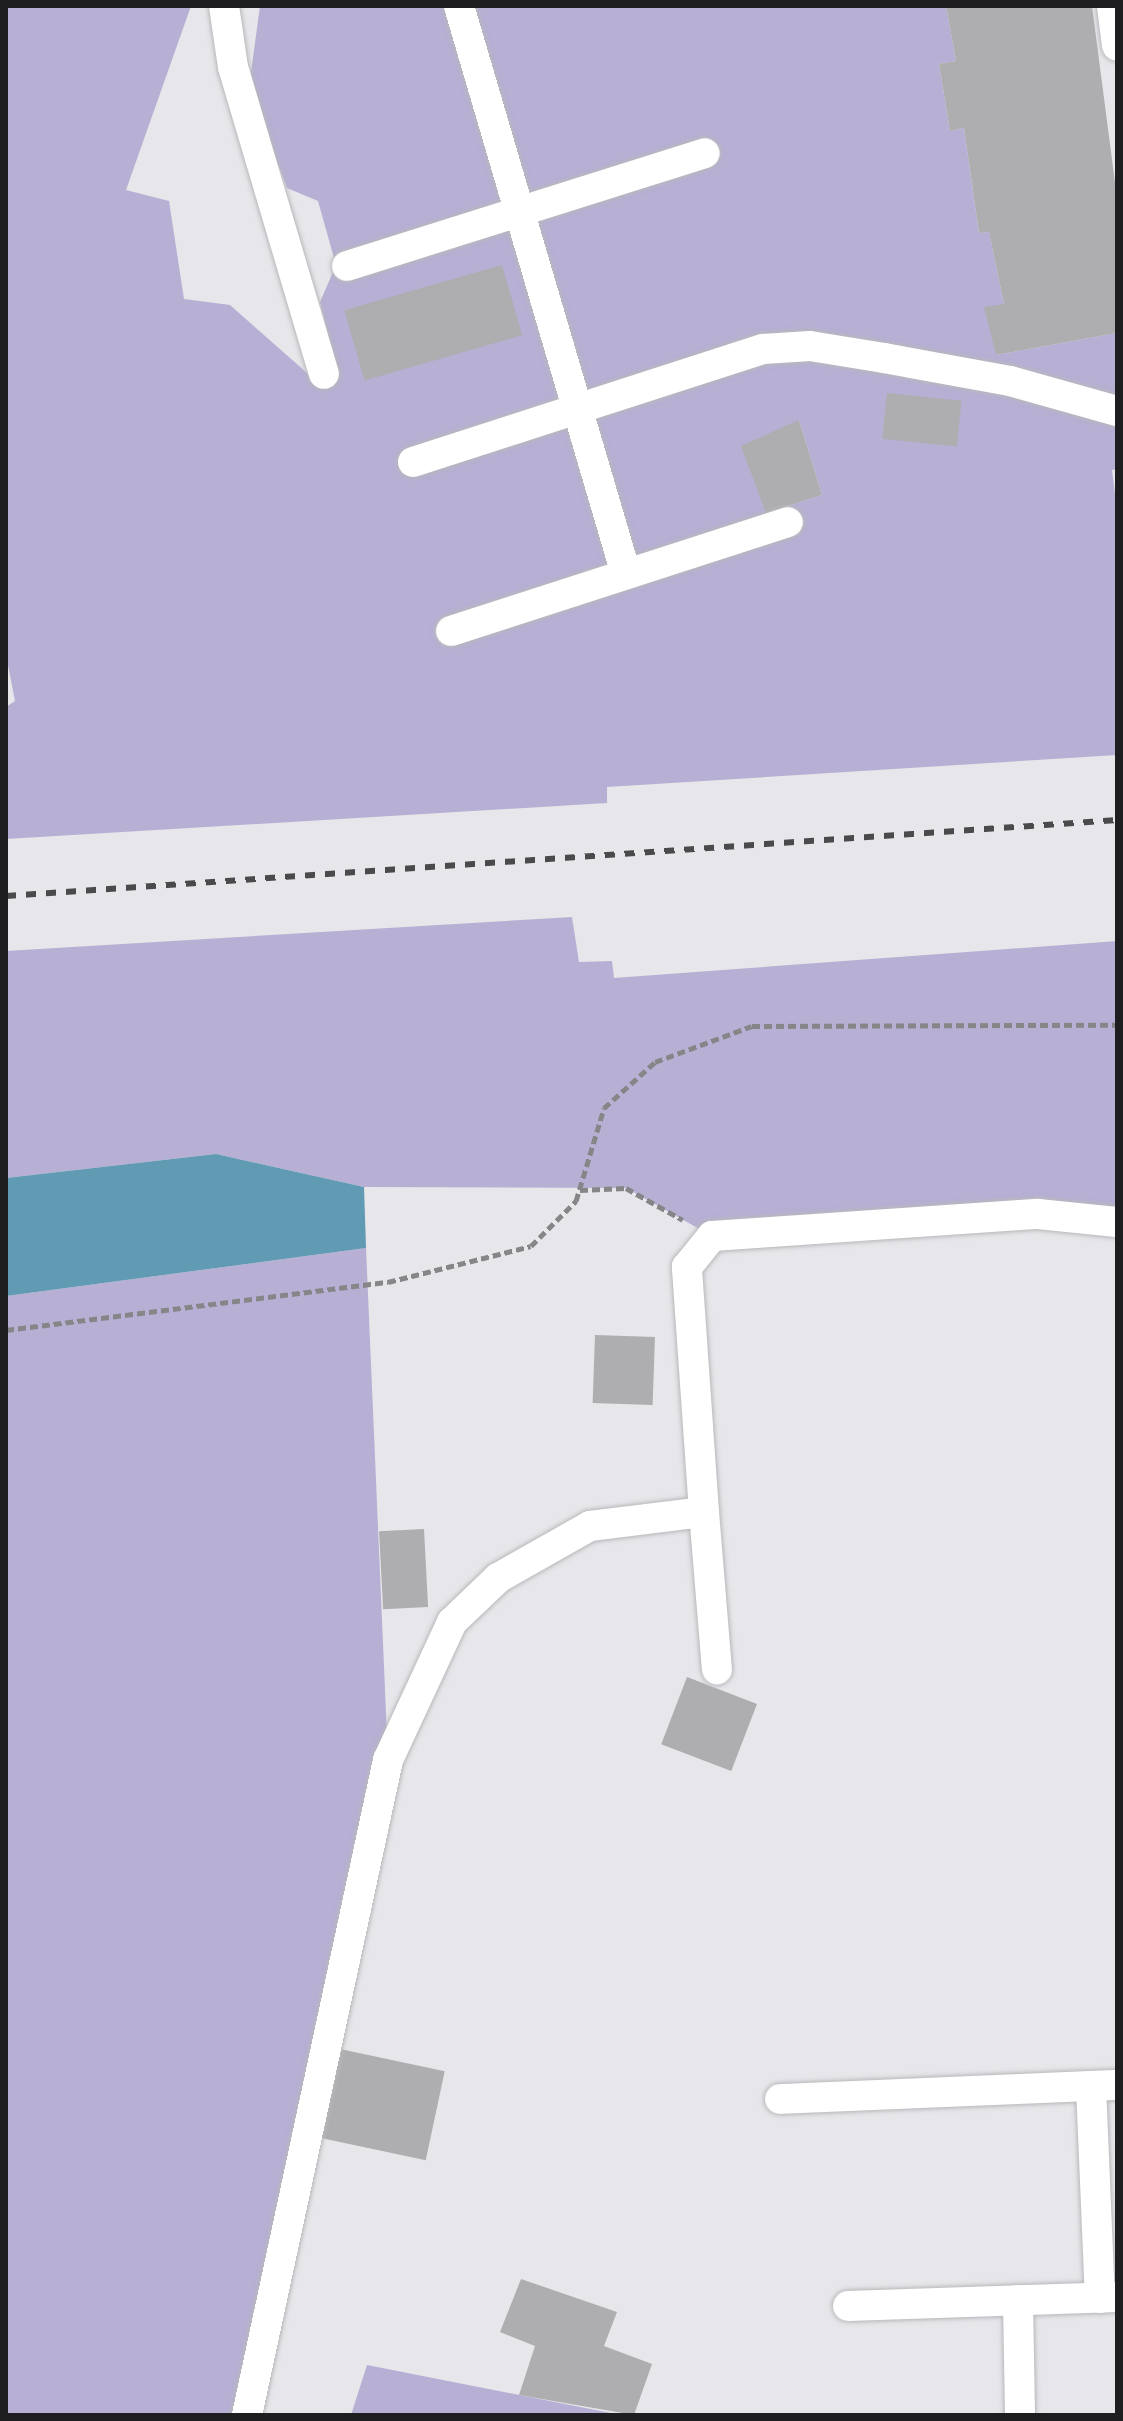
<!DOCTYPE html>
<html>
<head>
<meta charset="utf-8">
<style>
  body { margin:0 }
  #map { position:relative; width:1123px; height:2421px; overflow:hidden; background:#e7e6ea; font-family:Rubik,sans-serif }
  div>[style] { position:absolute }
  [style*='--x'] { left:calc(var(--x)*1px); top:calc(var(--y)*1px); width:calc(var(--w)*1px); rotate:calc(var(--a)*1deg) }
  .green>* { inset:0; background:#b7afd4 }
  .water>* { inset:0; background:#609ab3 }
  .building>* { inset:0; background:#aeadb0; transform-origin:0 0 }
  .path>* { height:5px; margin-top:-2.5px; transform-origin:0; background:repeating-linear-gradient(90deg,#868588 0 8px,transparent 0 12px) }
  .roads { filter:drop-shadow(0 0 2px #b8b8bb) drop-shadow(0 0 2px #b8b8bb) }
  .minor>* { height:30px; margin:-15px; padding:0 15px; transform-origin:15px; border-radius:15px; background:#fff }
  .rail>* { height:6px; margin-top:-3px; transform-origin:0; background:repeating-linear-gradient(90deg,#4a494c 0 10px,transparent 0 20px) }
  span { translate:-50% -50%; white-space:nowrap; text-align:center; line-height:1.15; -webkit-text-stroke:7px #fff; paint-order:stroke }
  .frame { position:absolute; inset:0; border:8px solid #1e1d1f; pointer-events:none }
</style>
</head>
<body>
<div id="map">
  <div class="green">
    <i style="clip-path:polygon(evenodd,6px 6px,191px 6px,126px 190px,169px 201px,184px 299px,230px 305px,323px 387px,334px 358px,320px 302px,336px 265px,318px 201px,287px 188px,249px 87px,260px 6px,946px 6px,956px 61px,939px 64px,950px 131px,964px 128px,979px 233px,989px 232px,1004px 304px,996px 355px,1117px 333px,1117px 469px,1112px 470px,1117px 510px,1117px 755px,607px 787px,607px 803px,6px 839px,6px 707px,15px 701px,6px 655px,6px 6px,799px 420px,822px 495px,766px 513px,799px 420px)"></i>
    <i style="clip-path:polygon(572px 917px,579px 962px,612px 961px,614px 978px,1117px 941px,1117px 1222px,712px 1236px,626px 1188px,364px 1187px,216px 1154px,6px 1178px,6px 951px)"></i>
    <i style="clip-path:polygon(366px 1248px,388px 1760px,247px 2415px,6px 2415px,6px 1296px)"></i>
    <i style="clip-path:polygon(367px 2365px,621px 2415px,351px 2415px)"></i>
  </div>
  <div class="water">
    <i style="clip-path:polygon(216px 1154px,364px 1187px,366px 1248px,6px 1296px,6px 1178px)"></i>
  </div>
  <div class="building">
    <i style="clip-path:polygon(946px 6px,1092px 6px,1117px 198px,1117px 333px,996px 355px,984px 307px,1004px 304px,989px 232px,979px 233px,964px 128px,950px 131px,939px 64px,956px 61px)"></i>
    <i style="left:502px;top:265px;width:73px;height:164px;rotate:74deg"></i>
    <i style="left:887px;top:393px;width:75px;height:46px;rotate:6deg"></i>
    <i style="clip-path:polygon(799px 420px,822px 495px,766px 513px,741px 446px)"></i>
    <i style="left:595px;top:1335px;width:60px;height:68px;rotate:2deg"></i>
    <i style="left:424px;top:1529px;width:78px;height:45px;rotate:87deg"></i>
    <i style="left:687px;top:1677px;width:75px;height:72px;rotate:21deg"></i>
    <i style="left:340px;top:2049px;width:107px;height:91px;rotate:12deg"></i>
    <i style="clip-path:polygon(521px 2279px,617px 2312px,604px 2346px,652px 2364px,634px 2415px,519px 2395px,535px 2346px,500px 2332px)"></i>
  </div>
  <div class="path">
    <i style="--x:580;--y:1190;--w:46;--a:-2.5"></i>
    <i style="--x:626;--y:1188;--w:65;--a:29.3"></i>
    <i style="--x:6;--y:1330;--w:385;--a:-7.2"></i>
    <i style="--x:388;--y:1282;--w:147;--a:-14.1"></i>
    <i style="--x:531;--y:1246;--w:64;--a:-45"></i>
    <i style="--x:576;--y:1201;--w:97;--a:-73.2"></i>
    <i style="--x:604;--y:1108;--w:69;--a:-42"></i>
    <i style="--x:655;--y:1062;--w:103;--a:-20.4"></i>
    <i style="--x:752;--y:1026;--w:365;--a:-0.2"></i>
  </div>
  <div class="roads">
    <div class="minor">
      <i style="--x:224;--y:6;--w:62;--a:81.6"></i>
      <i style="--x:233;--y:67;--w:320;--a:73.5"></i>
      <i style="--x:459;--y:6;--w:592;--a:73.62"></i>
      <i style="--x:1112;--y:6;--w:40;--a:82.9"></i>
      <i style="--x:347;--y:266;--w:375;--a:-17.5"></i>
      <i style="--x:413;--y:462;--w:368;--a:-17.9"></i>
      <i style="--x:763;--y:349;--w:47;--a:-3.7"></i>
      <i style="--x:810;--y:346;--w:75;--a:9.2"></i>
      <i style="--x:884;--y:358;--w:128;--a:10.3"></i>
      <i style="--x:1010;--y:381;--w:111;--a:15.7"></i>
      <i style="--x:451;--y:631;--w:354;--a:-17.9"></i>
      <i style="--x:704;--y:1512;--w:158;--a:85.3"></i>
      <i style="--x:1091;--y:2086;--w:212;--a:87.6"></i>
      <i style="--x:780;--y:2099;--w:337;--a:-2.4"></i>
      <i style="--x:1018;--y:2300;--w:115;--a:89"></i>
      <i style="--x:848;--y:2306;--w:269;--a:-1.9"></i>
      <i style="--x:247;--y:2415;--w:670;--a:-77.85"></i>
      <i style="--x:388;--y:1760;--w:152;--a:-65.1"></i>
      <i style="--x:452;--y:1622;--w:64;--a:-43.7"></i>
      <i style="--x:498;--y:1578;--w:106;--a:-29.5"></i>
      <i style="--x:590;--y:1526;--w:115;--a:-7"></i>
      <i style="--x:704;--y:1512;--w:246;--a:-94"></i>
      <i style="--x:687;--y:1267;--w:40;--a:-51"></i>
      <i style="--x:712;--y:1236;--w:327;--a:-3.9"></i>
      <i style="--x:1038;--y:1214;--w:79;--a:5.8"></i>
    </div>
  </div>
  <div class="rail">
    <i style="--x:6;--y:896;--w:1114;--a:-3.91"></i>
  </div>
  <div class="frame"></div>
</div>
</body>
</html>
